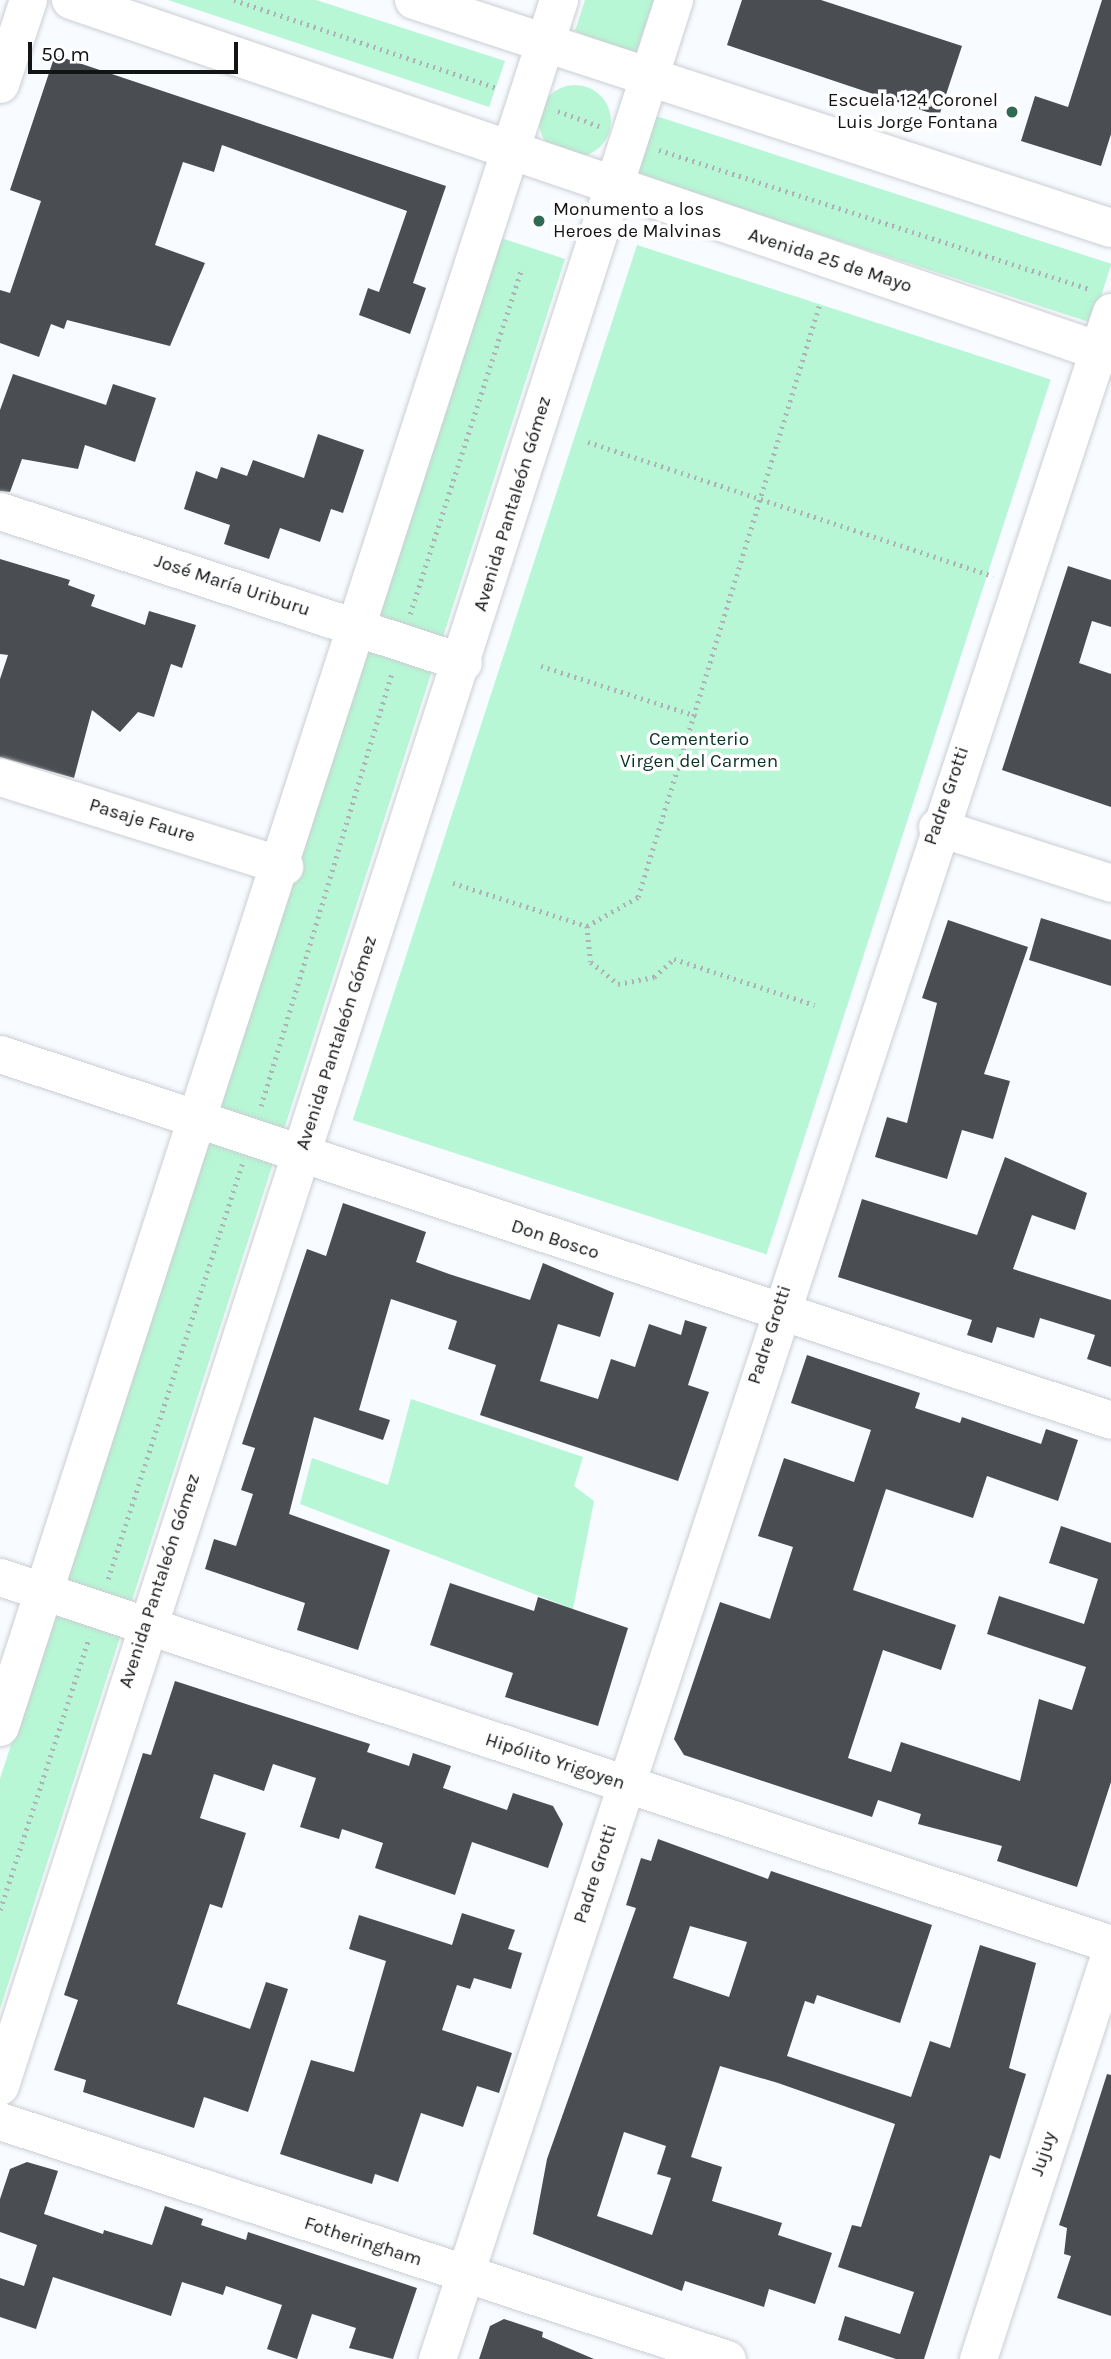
<!DOCTYPE html>
<html>
<head>
<meta charset="utf-8">
<style>
  body { margin:0 }
  #map { position:relative; width:1111px; height:2359px; overflow:hidden; background:#f8fbff; font-family:Karla,sans-serif }
  div>[style] { position:absolute }
  [style*='--x'] { left:calc(var(--x)*1px); top:calc(var(--y)*1px); width:calc(var(--w)*1px); rotate:calc(var(--a)*1deg) }
  .green>* { inset:0; background:#b7f7d5; transform-origin:0 0 }
  .round { border-radius:50% }
  .building>* { inset:0; background:#4a4d52 }
  .path>* { height:4.5px; margin-top:-2.25px; transform-origin:0; background:repeating-linear-gradient(90deg,#afb2b5 0 2px,transparent 0 7px) }
  .roads { filter:drop-shadow(0 0 2px #caced3) drop-shadow(0 0 2px #caced3) }
  .minor>* { height:37px; margin:-18.5px; padding:0 18.5px; transform-origin:18.5px; border-radius:18.5px; background:#fff }
  .major>* { height:38px; margin:-19px; padding:0 19px; transform-origin:19px; border-radius:19px; background:#fff }
  .dots>* { width:19px; height:19px; translate:-50% -50%; box-sizing:border-box; border:4px solid #fff; border-radius:50% }
  span { translate:-50% -50%; white-space:nowrap; text-align:center; line-height:1.15; -webkit-text-stroke:7px #fff; paint-order:stroke }
  .poi-label { font-size:19px; color:#121416 }
  .right { translate:-100% -50%; text-align:right }
  .left { translate:0 -50%; text-align:left }
  .street-label { font-size:19px; color:#121416 }
  .park-label { font-size:19px; color:#083523 }
  .scale { position:absolute; left:28px; top:42px; width:210px; height:32px; box-sizing:border-box; border:4px solid #121416; border-top:0; padding-left:9px; font-size:21px; line-height:24px; white-space:nowrap; color:#121416; -webkit-text-stroke:5px #fff; paint-order:stroke }
</style>
</head>
<body>
<div id="map">
  <div class="green">
    <i style="clip-path:polygon(168px 0,316px 0,505px 61px,489px 107px)"></i>
    <i style="clip-path:polygon(585px 0,654px 0,635px 56px,575px 31px)"></i>
    <i class="round" style="left:539px;top:85px;width:72px;height:72px"></i>
    <i style="left:653px;top:115px;width:482px;height:62px;rotate:18deg"></i>
    <i style="clip-path:polygon(495px 236px,565px 259px,0 2009px,0 1779px)"></i>
    <i style="left:637px;top:245px;width:435px;height:920px;rotate:18deg"></i>
    <i style="clip-path:polygon(411px 1399px,583px 1457px,574px 1486px,594px 1501px,573px 1609px,300px 1504px,312px 1458px,388px 1485px)"></i>
  </div>
  <div class="building">
    <i style="clip-path:polygon(742px 0,821px 0,962px 46px,939px 116px,727px 45px)"></i>
    <i style="clip-path:polygon(1102px 0,1111px 0,1111px 134px,1101px 166px,1021px 141px,1035px 96px,1068px 107px)"></i>
    <i style="clip-path:polygon(55px 55px,446px 186px,413px 283px,426px 288px,410px 334px,359px 315px,368px 288px,379px 292px,407px 211px,222px 145px,214px 172px,183px 162px,155px 245px,205px 263px,170px 346px,67px 320px,64px 329px,51px 324px,39px 357px,0 343px,0 290px,10px 293px,41px 201px,10px 190px)"></i>
    <i style="clip-path:polygon(13px 374px,106px 405px,113px 384px,156px 398px,135px 462px,85px 445px,78px 469px,22px 459px,10px 492px,0 491px,0 410px)"></i>
    <i style="clip-path:polygon(318px 434px,364px 450px,343px 513px,331px 509px,320px 542px,280px 528px,269px 559px,224px 544px,230px 525px,184px 509px,196px 471px,217px 479px,221px 467px,247px 476px,253px 460px,304px 478px)"></i>
    <i style="clip-path:polygon(0 559px,70px 580px,68px 585px,95px 595px,91px 606px,145px 625px,149px 611px,196px 625px,182px 668px,171px 664px,154px 717px,138px 712px,120px 732px,92px 710px,74px 778px,0 757px,0 679px,8px 655px,0 654px)"></i>
    <i style="clip-path:polygon(1068px 566px,1111px 580px,1111px 627px,1092px 621px,1079px 663px,1111px 674px,1111px 807px,1002px 770px)"></i>
    <i style="clip-path:polygon(1041px 918px,1111px 940px,1111px 986px,1029px 960px)"></i>
    <i style="clip-path:polygon(948px 920px,1028px 947px,984px 1074px,1010px 1081px,993px 1139px,962px 1130px,947px 1179px,875px 1157px,887px 1117px,907px 1123px,937px 1003px,922px 998px)"></i>
    <i style="clip-path:polygon(1005px 1157px,1087px 1193px,1075px 1230px,1032px 1215px,1013px 1269px,1111px 1300px,1111px 1367px,1087px 1359px,1095px 1335px,1040px 1318px,1034px 1338px,997px 1327px,992px 1343px,967px 1335px,972px 1320px,838px 1277px,862px 1199px,977px 1235px)"></i>
    <i style="clip-path:polygon(343px 1203px,426px 1232px,416px 1262px,449px 1274px,530px 1300px,543px 1263px,614px 1293px,600px 1337px,558px 1324px,540px 1381px,598px 1399px,611px 1359px,635px 1367px,649px 1324px,681px 1335px,685px 1320px,707px 1327px,688px 1385px,709px 1392px,678px 1481px,480px 1415px,496px 1365px,448px 1349px,457px 1321px,391px 1299px,359px 1410px,390px 1420px,383px 1440px,314px 1417px,289px 1514px,390px 1550px,358px 1650px,297px 1630px,305px 1603px,205px 1569px,214px 1539px,236px 1546px,253px 1494px,241px 1490px,255px 1448px,242px 1444px,307px 1249px,326px 1256px)"></i>
    <i style="clip-path:polygon(807px 1355px,920px 1393px,915px 1408px,960px 1423px,962px 1417px,1041px 1444px,1046px 1429px,1078px 1440px,1058px 1501px,987px 1476px,973px 1518px,886px 1489px,853px 1590px,956px 1625px,941px 1670px,883px 1650px,848px 1758px,891px 1772px,901px 1742px,1020px 1781px,1039px 1699px,1072px 1710px,1086px 1667px,987px 1634px,999px 1596px,1084px 1624px,1098px 1579px,1049px 1563px,1061px 1526px,1111px 1543px,1111px 1782px,1077px 1887px,997px 1861px,1002px 1846px,918px 1824px,921px 1814px,878px 1800px,872px 1817px,684px 1755px,674px 1739px,720px 1602px,770px 1619px,793px 1547px,758px 1536px,784px 1458px,854px 1482px,871px 1430px,791px 1403px)"></i>
    <i style="clip-path:polygon(450px 1583px,534px 1611px,538px 1597px,628px 1628px,598px 1726px,505px 1697px,513px 1673px,430px 1645px)"></i>
    <i style="clip-path:polygon(175px 1681px,370px 1744px,367px 1752px,409px 1766px,413px 1753px,451px 1766px,443px 1788px,507px 1810px,513px 1793px,553px 1806px,563px 1824px,548px 1868px,472px 1842px,455px 1895px,375px 1868px,383px 1843px,342px 1829px,339px 1839px,300px 1827px,316px 1778px,273px 1764px,264px 1791px,214px 1774px,200px 1818px,246px 1833px,222px 1908px,210px 1904px,177px 2004px,250px 2029px,266px 1982px,288px 1989px,248px 2112px,204px 2097px,194px 2128px,83px 2092px,86px 2080px,54px 2070px,78px 2000px,64px 1995px,143px 1753px,151px 1755px)"></i>
    <i style="clip-path:polygon(evenodd,658px 1839px,768px 1879px,771px 1871px,932px 1925px,900px 2023px,817px 1995px,814px 2004px,805px 2001px,787px 2056px,911px 2097px,930px 2041px,950px 2048px,980px 1945px,1036px 1963px,1009px 2068px,1026px 2074px,1000px 2159px,990px 2155px,924px 2359px,896px 2359px,838px 2340px,845px 2316px,900px 2334px,914px 2292px,838px 2267px,852px 2225px,861px 2227px,895px 2124px,778px 2083px,720px 2066px,691px 2157px,722px 2167px,712px 2201px,782px 2223px,778px 2235px,832px 2253px,815px 2304px,769px 2289px,764px 2307px,685px 2281px,682px 2291px,533px 2234px,547px 2159px,636px 1908px,626px 1905px,641px 1858px,651px 1861px,658px 1839px,690px 1926px,747px 1942px,729px 1997px,673px 1978px,690px 1926px,658px 1839px,624px 2132px,666px 2146px,657px 2174px,671px 2178px,652px 2235px,597px 2216px,624px 2132px)"></i>
    <i style="clip-path:polygon(462px 1913px,515px 1930px,508px 1949px,522px 1953px,511px 1989px,474px 1978px,470px 1989px,457px 1985px,442px 2030px,512px 2053px,499px 2093px,477px 2086px,463px 2127px,421px 2113px,398px 2182px,375px 2174px,372px 2184px,280px 2154px,311px 2060px,354px 2072px,386px 1961px,349px 1949px,359px 1915px,452px 1945px)"></i>
    <i style="clip-path:polygon(1107px 2074px,1111px 2075px,1111px 2316px,1057px 2298px,1071px 2256px,1064px 2254px,1067px 2228px,1059px 2225px)"></i>
    <i style="clip-path:polygon(27px 2162px,58px 2171px,44px 2214px,103px 2234px,104px 2230px,152px 2245px,165px 2206px,203px 2219px,201px 2225px,246px 2240px,248px 2232px,417px 2288px,393px 2359px,349px 2348px,356px 2328px,312px 2314px,297px 2359px,267px 2349px,282px 2305px,226px 2286px,223px 2295px,182px 2282px,171px 2316px,53px 2277px,36px 2329px,0 2317px,0 2278px,24px 2286px,37px 2245px,0 2232px,0 2199px,10px 2169px)"></i>
    <i style="clip-path:polygon(504px 2319px,543px 2332px,542px 2337px,594px 2359px,479px 2359px,490px 2326px)"></i>
  </div>
  <div class="path">
    <i style="--x:234;--y:0;--w:277;--a:18.5"></i>
    <i style="--x:558;--y:111;--w:44;--a:20.1"></i>
    <i style="--x:659;--y:150;--w:453;--a:17.9"></i>
    <i style="--x:588;--y:442;--w:427;--a:18.3"></i>
    <i style="--x:410;--y:614;--w:364;--a:-72.1"></i>
    <i style="--x:541;--y:666;--w:164;--a:17.8"></i>
    <i style="--x:453;--y:883;--w:141;--a:17.8"></i>
    <i style="--x:587;--y:926;--w:59;--a:-29.6"></i>
    <i style="--x:638;--y:897;--w:618;--a:-72.97"></i>
    <i style="--x:587;--y:926;--w:36;--a:84"></i>
    <i style="--x:591;--y:962;--w:35;--a:39"></i>
    <i style="--x:618;--y:984;--w:37;--a:-11"></i>
    <i style="--x:654;--y:977;--w:27;--a:-42"></i>
    <i style="--x:674;--y:959;--w:148;--a:18.1"></i>
    <i style="--x:261;--y:1106;--w:453;--a:-73.2"></i>
    <i style="--x:108;--y:1579;--w:436;--a:-72.1"></i>
    <i style="--x:0;--y:1910;--w:287;--a:-71.9"></i>
  </div>
  <div class="roads">
    <div class="minor">
      <i style="--x:0;--y:84;--w:89;--a:-71.6"></i>
      <i style="--x:0;--y:511;--w:487;--a:18.1"></i>
      <i style="--x:0;--y:777;--w:298;--a:17.4"></i>
      <i style="--x:937;--y:827;--w:183;--a:17.8"></i>
      <i style="--x:0;--y:1054;--w:1170;--a:18.23"></i>
      <i style="--x:0;--y:1577;--w:1170;--a:18.28"></i>
      <i style="--x:0;--y:2121;--w:765;--a:18.13"></i>
      <i style="--x:437;--y:2359;--w:2155;--a:-71.78"></i>
      <i style="--x:978;--y:2359;--w:431;--a:-72"></i>
    </div>
    <div class="major">
      <i style="--x:71;--y:0;--w:1099;--a:18.85"></i>
      <i style="--x:414;--y:0;--w:733;--a:18.11"></i>
      <i style="--x:0;--y:1727;--w:1815;--a:-72.06"></i>
      <i style="--x:0;--y:2086;--w:2192;--a:-72.09"></i>
    </div>
  </div>
  <div class="dots">
    <i style="left:1012px;top:112px;background:#316a53"></i>
    <i style="left:539px;top:221px;background:#316a53"></i>
  </div>
  <div class="poi-label">
    <span class="right" style="left:998px;top:112px">Escuela 124 Coronel<br>Luis Jorge Fontana</span>
    <span class="left" style="left:553px;top:221px">Monumento a los<br>Heroes de Malvinas</span>
  </div>
  <div class="street-label">
    <span style="left:830px;top:261px;rotate:18deg">Avenida 25 de Mayo</span>
    <span style="left:513px;top:504px;rotate:-73deg">Avenida Pantaleón Gómez</span>
    <span style="left:232px;top:586px;rotate:18deg">José María Uriburu</span>
    <span style="left:947px;top:796px;rotate:-71deg">Padre Grotti</span>
    <span style="left:142px;top:821px;rotate:17deg">Pasaje Faure</span>
    <span style="left:337px;top:1043px;rotate:-72deg">Avenida Pantaleón Gómez</span>
    <span style="left:555px;top:1240px;rotate:18deg">Don Bosco</span>
    <span style="left:770px;top:1335px;rotate:-72deg">Padre Grotti</span>
    <span style="left:160px;top:1581px;rotate:-72deg">Avenida Pantaleón Gómez</span>
    <span style="left:555px;top:1762px;rotate:18deg">Hipólito Yrigoyen</span>
    <span style="left:596px;top:1874px;rotate:-72deg">Padre Grotti</span>
    <span style="left:1044px;top:2154px;rotate:-72deg">Jujuy</span>
    <span style="left:363px;top:2242px;rotate:18deg">Fotheringham</span>
  </div>
  <div class="park-label">
    <span style="left:699px;top:751px">Cementerio<br>Virgen del Carmen</span>
  </div>
  <div class="scale">50 m</div>
</div>
</body>
</html>
